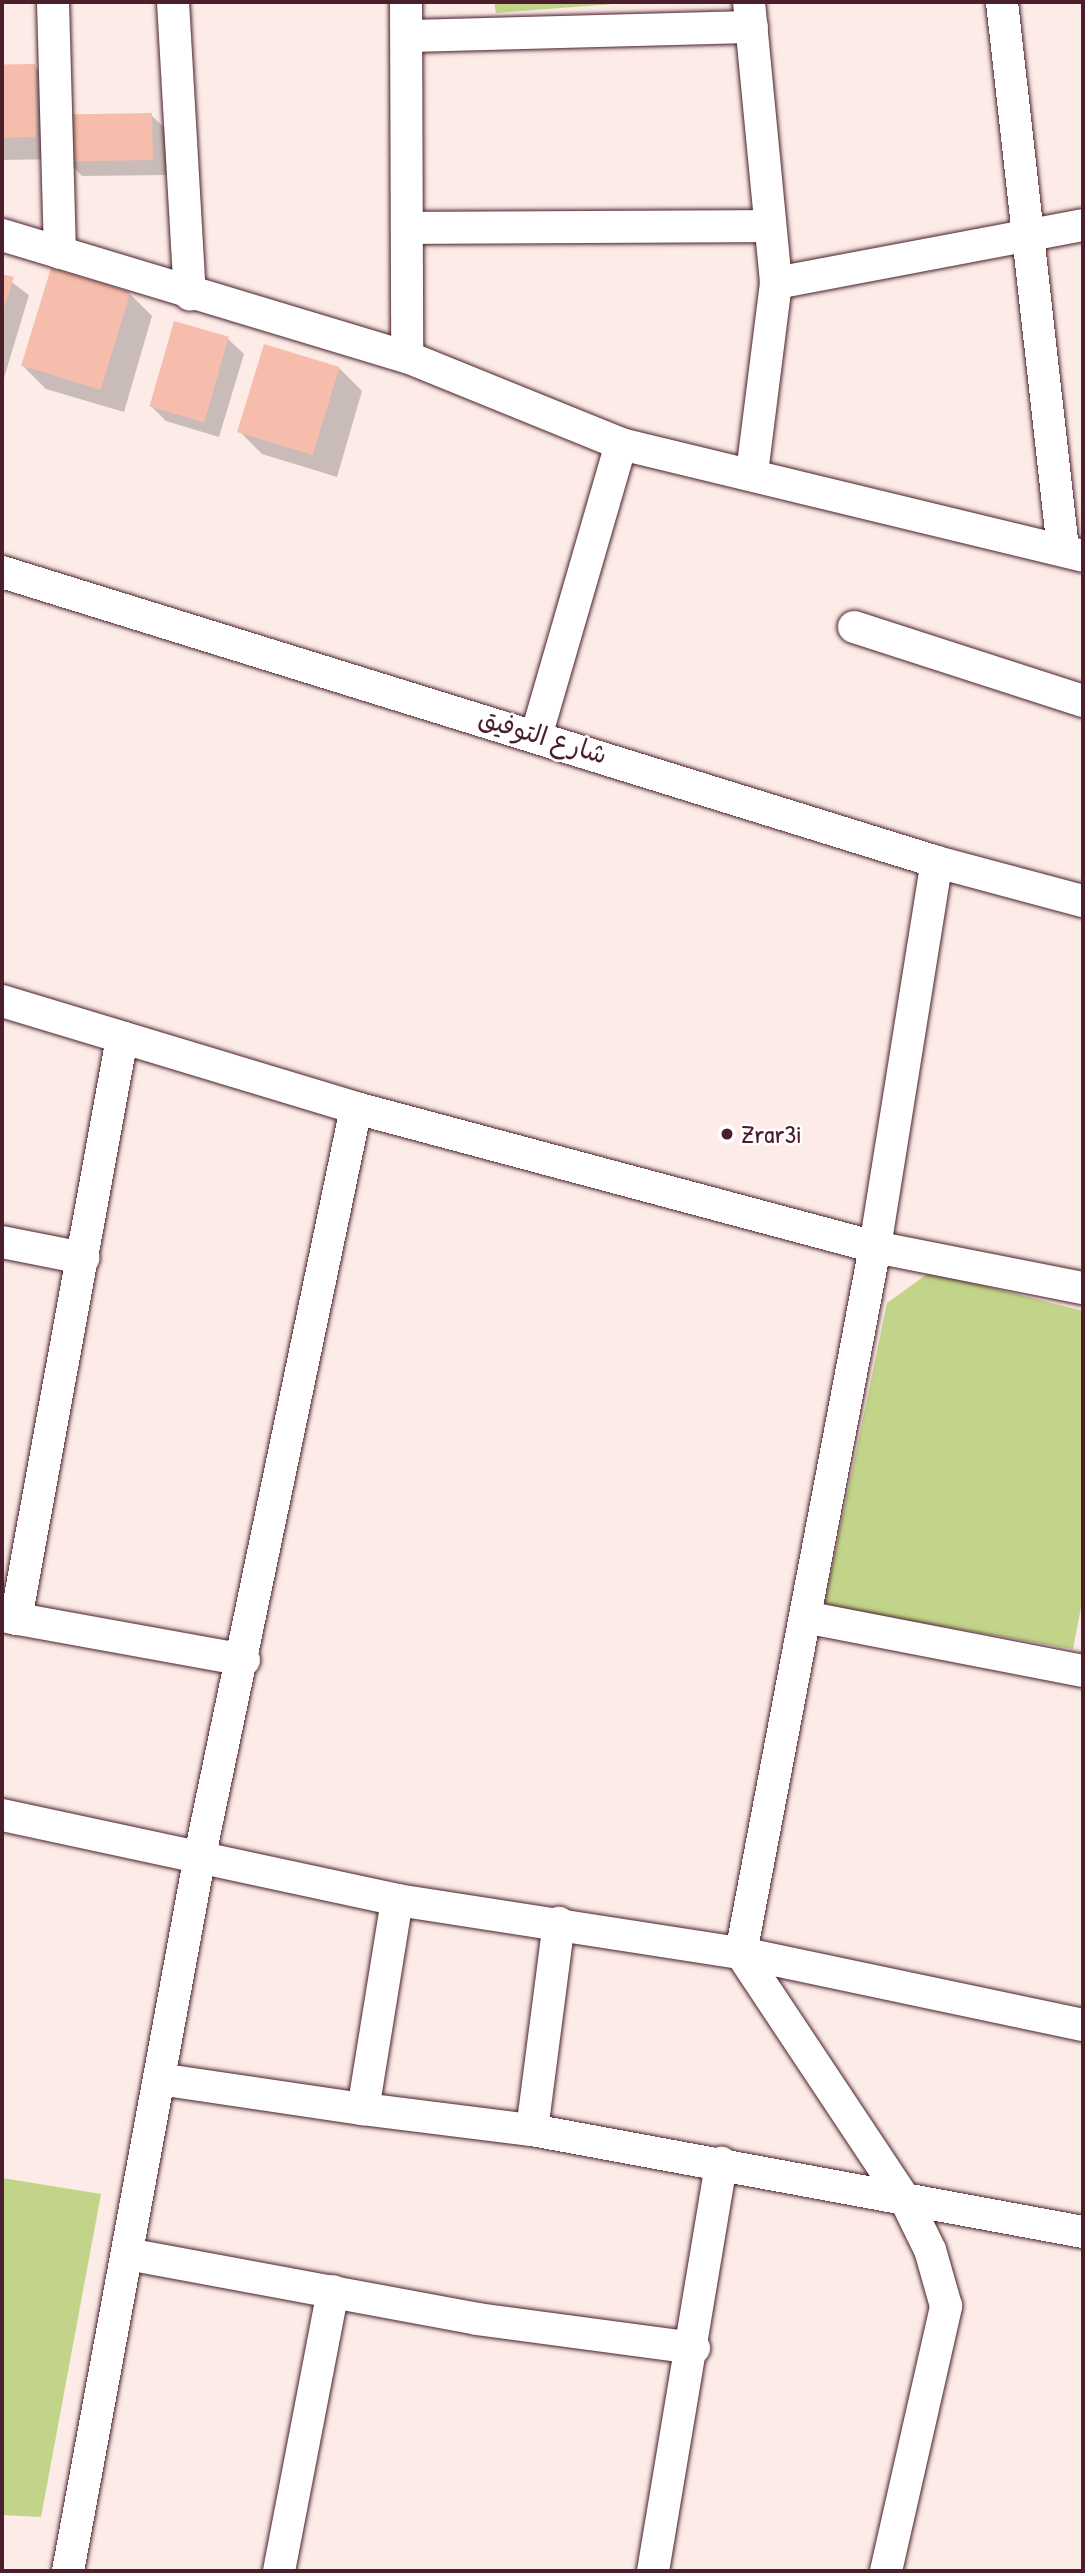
<!DOCTYPE html>
<html>
<head>
<meta charset="utf-8">
<style>
  body { margin:0 }
  #map { position:relative; width:1085px; height:2573px; overflow:hidden; background:#fcebe6; font-family:"Patrick Hand","Playpen Sans Arabic",sans-serif }
  div>[style] { position:absolute }
  [style*='--x'] { left:calc(var(--x)*1px); top:calc(var(--y)*1px); width:calc(var(--w)*1px); rotate:calc(var(--a)*1deg) }
  .green>* { inset:0; background:#c2d489 }
  .shadow>* { inset:0; background:#0003 }
  .building>* { inset:0; background:#f6bdac; transform-origin:0 0 }
  .roads { filter:drop-shadow(0 0 2px #4a1f2b) drop-shadow(0 0 2px #4a1f2b) }
  .minor>* { height:32px; margin:-16px; padding:0 16px; transform-origin:16px; border-radius:16px; background:#fff }
  .dots>* { width:19px; height:19px; translate:-50% -50%; box-sizing:border-box; border:4px solid #fff; border-radius:50% }
  span { translate:-50% -50%; white-space:nowrap; text-align:center; line-height:1.15; -webkit-text-stroke:5px #fff; paint-order:stroke }
  .street-label { font-size:26px; color:#4a1f2b }
  .poi-label { font-size:26px; color:#4a1f2b }
  .left { translate:0 -50%; text-align:left }
  .frame { position:absolute; inset:0; border:4px solid #4a1f2b; pointer-events:none }
</style>
</head>
<body>
<div id="map">
  <div class="green">
    <i style="clip-path:polygon(494px 2px,639px 2px,496px 13px)"></i>
    <i style="clip-path:polygon(930px 1272px,1083px 1311px,1083px 1597px,1073px 1649px,824px 1606px,887px 1303px)"></i>
    <i style="clip-path:polygon(2px 2178px,101px 2194px,41px 2517px,2px 2515px)"></i>
  </div>
  <div class="shadow">
    <i style="clip-path:polygon(34px 66px,57px 89px,58px 159px,2px 160px,2px 67px)"></i>
    <i style="clip-path:polygon(151px 115px,167px 130px,168px 175px,82px 176px,66px 160px)"></i>
    <i style="clip-path:polygon(2px 275px,29px 295px,4px 378px,2px 377px)"></i>
    <i style="clip-path:polygon(129px 293px,152px 316px,124px 412px,46px 389px,23px 366px)"></i>
    <i style="clip-path:polygon(228px 339px,244px 354px,219px 437px,166px 421px,150px 405px)"></i>
    <i style="clip-path:polygon(339px 368px,362px 391px,337px 477px,262px 454px,239px 431px)"></i>
  </div>
  <div class="building">
    <i style="left:35px;top:64px;width:73px;height:33px;rotate:89deg"></i>
    <i style="left:152px;top:113px;width:47px;height:88px;rotate:89deg"></i>
    <i style="left:51px;top:268px;width:83px;height:102px;rotate:17deg"></i>
    <i style="clip-path:polygon(2px 274px,14px 277px,2px 315px)"></i>
    <i style="left:174px;top:321px;width:57px;height:89px;rotate:16deg"></i>
    <i style="left:264px;top:344px;width:79px;height:92px;rotate:17deg"></i>
  </div>
  <div class="roads">
    <div class="minor">
      <i style="--x:53;--y:2;--w:251;--a:88.4"></i>
      <i style="--x:173;--y:2;--w:293;--a:86.7"></i>
      <i style="--x:406;--y:2;--w:355;--a:89.8"></i>
      <i style="--x:749;--y:2;--w:282;--a:84.5"></i>
      <i style="--x:776;--y:283;--w:192;--a:97.2"></i>
      <i style="--x:1002;--y:2;--w:550;--a:83.64"></i>
      <i style="--x:408;--y:36;--w:344;--a:-1.5"></i>
      <i style="--x:409;--y:228;--w:359;--a:-0.3"></i>
      <i style="--x:2;--y:235;--w:423;--a:16.8"></i>
      <i style="--x:407;--y:357;--w:231;--a:22.1"></i>
      <i style="--x:621;--y:444;--w:475;--a:13.6"></i>
      <i style="--x:776;--y:283;--w:312;--a:-10.7"></i>
      <i style="--x:2;--y:572;--w:979;--a:17.23"></i>
      <i style="--x:937;--y:862;--w:151;--a:15"></i>
      <i style="--x:854;--y:627;--w:241;--a:17.9"></i>
      <i style="--x:537;--y:733;--w:301;--a:-73.8"></i>
      <i style="--x:2;--y:1001;--w:370;--a:16.8"></i>
      <i style="--x:356;--y:1108;--w:537;--a:14.99"></i>
      <i style="--x:875;--y:1247;--w:212;--a:11.2"></i>
      <i style="--x:2;--y:1242;--w:83;--a:11.2"></i>
      <i style="--x:2;--y:1616;--w:246;--a:10.3"></i>
      <i style="--x:805;--y:1617;--w:283;--a:11"></i>
      <i style="--x:16;--y:1619;--w:591;--a:-79.66"></i>
      <i style="--x:2;--y:1815;--w:404;--a:12.1"></i>
      <i style="--x:397;--y:1900;--w:348;--a:8.8"></i>
      <i style="--x:741;--y:1953;--w:349;--a:11.9"></i>
      <i style="--x:397;--y:1900;--w:212;--a:99.2"></i>
      <i style="--x:363;--y:2109;--w:170;--a:7.1"></i>
      <i style="--x:532;--y:2130;--w:560;--a:10.49"></i>
      <i style="--x:159;--y:2079;--w:206;--a:8.4"></i>
      <i style="--x:532;--y:2130;--w:209;--a:-82.6"></i>
      <i style="--x:127;--y:2254;--w:356;--a:10.5"></i>
      <i style="--x:477;--y:2319;--w:219;--a:7.6"></i>
      <i style="--x:68;--y:2571;--w:728;--a:-79.55"></i>
      <i style="--x:200;--y:1855;--w:763;--a:-78.2"></i>
      <i style="--x:279;--y:2571;--w:285;--a:-79.1"></i>
      <i style="--x:653;--y:2571;--w:414;--a:-80.5"></i>
      <i style="--x:886;--y:2571;--w:272;--a:-77.2"></i>
      <i style="--x:946;--y:2306;--w:58;--a:-105.9"></i>
      <i style="--x:930;--y:2250;--w:52;--a:-116.1"></i>
      <i style="--x:907;--y:2203;--w:300;--a:-123.6"></i>
      <i style="--x:741;--y:1953;--w:719;--a:-79.25"></i>
      <i style="--x:875;--y:1247;--w:390;--a:-80.9"></i>
    </div>
  </div>
  <div class="dots">
    <i style="left:727px;top:1134px;background:#4a1f2b"></i>
  </div>
  <div class="street-label">
    <span style="left:543px;top:736px;rotate:17deg">شارع التوفيق</span>
  </div>
  <div class="poi-label">
    <span class="left" style="left:741px;top:1134px">Zrar3i</span>
  </div>
  <div class="frame"></div>
</div>
</body>
</html>
